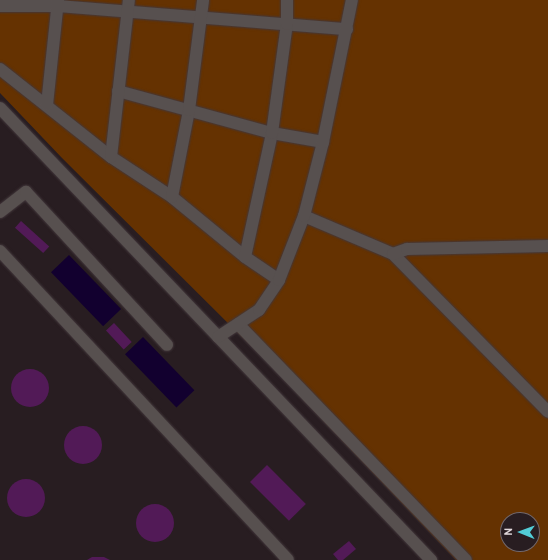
<!DOCTYPE html>
<html>
<head>
<meta charset="utf-8">
<style>
  body { margin:0 }
  #map { position:relative; width:548px; height:560px; overflow:hidden; background:#281d21; font-family:Overpass,sans-serif }
  div>[style] { position:absolute }
  [style*='--x'] { left:calc(var(--x)*1px); top:calc(var(--y)*1px); width:calc(var(--w)*1px); rotate:calc(var(--a)*1deg) }
  .green>* { inset:0; background:#653201 }
  .water>* { inset:0; background:#12002f; transform-origin:0 0 }
  .building>* { inset:0; background:#521a57; transform-origin:0 0 }
  .round { border-radius:50% }
  .roads { filter:drop-shadow(0 0 1px #42373b) drop-shadow(0 0 1px #42373b) }
  .minor>* { height:12px; margin:-6px; padding:0 6px; transform-origin:6px; border-radius:6px; background:#57504f }
  span { translate:-50% -50%; white-space:nowrap; text-align:center; line-height:1.15; -webkit-text-stroke:3px #281d21; paint-order:stroke }
  .north { position:absolute; left:500px; top:512px; width:40px; height:40px; box-sizing:border-box; background:#281d21; border:1px solid #72686c; border-radius:50%; rotate:271deg; font-size:11px; font-weight:700; line-height:16px; text-align:center; color:#e1d9dc }
  .north::after { content:''; display:block; margin:auto; width:14px; height:18px; background:#52ccd6; clip-path:polygon(50% 0,100% 100%,50% 72%,0 100%) }
</style>
</head>
<body>
<div id="map">
  <div class="green">
    <i style="clip-path:polygon(evenodd,0 0,548px 0,548px 560px,456px 560px,265px 360px,62px 158px,0 93px,0 0,508px 520px,532px 520px,532px 544px,508px 544px,508px 520px)"></i>
  </div>
  <div class="water">
    <i style="left:69px;top:255px;width:75px;height:25px;rotate:46deg"></i>
    <i style="left:143px;top:337px;width:74px;height:25px;rotate:46deg"></i>
  </div>
  <div class="building">
    <i style="left:21px;top:221px;width:38px;height:9px;rotate:42deg"></i>
    <i style="left:114px;top:323px;width:26px;height:11px;rotate:47deg"></i>
    <i class="round" style="left:11px;top:369px;width:38px;height:38px"></i>
    <i class="round" style="left:64px;top:426px;width:38px;height:38px"></i>
    <i style="left:267px;top:465px;width:55px;height:24px;rotate:45deg"></i>
    <i class="round" style="left:7px;top:479px;width:38px;height:38px"></i>
    <i class="round" style="left:136px;top:504px;width:38px;height:38px"></i>
    <i style="clip-path:polygon(349px 541px,356px 549px,343px 560px,338px 560px,333px 554px)"></i>
    <i style="clip-path:polygon(92px 557px,104px 557px,110px 560px,87px 560px)"></i>
  </div>
  <div class="roads">
    <div class="minor">
      <i style="--x:0;--y:6;--w:58;--a:0"></i>
      <i style="--x:58;--y:6;--w:290;--a:4.6"></i>
      <i style="--x:0;--y:69;--w:142;--a:38.4"></i>
      <i style="--x:111;--y:157;--w:73;--a:33.3"></i>
      <i style="--x:172;--y:197;--w:94;--a:39.4"></i>
      <i style="--x:245;--y:257;--w:41;--a:34.1"></i>
      <i style="--x:118;--y:91;--w:160;--a:15.3"></i>
      <i style="--x:272;--y:133;--w:52;--a:10"></i>
      <i style="--x:47;--y:105;--w:106;--a:-84"></i>
      <i style="--x:0;--y:108;--w:625;--a:46.36"></i>
      <i style="--x:111;--y:157;--w:158;--a:-83.5"></i>
      <i style="--x:172;--y:197;--w:89;--a:-78.9"></i>
      <i style="--x:189;--y:110;--w:111;--a:-82.7"></i>
      <i style="--x:0;--y:212;--w:33;--a:-38"></i>
      <i style="--x:26;--y:192;--w:208;--a:47.3"></i>
      <i style="--x:304;--y:216;--w:97;--a:23.1"></i>
      <i style="--x:393;--y:254;--w:221;--a:45.5"></i>
      <i style="--x:0;--y:251;--w:422;--a:47"></i>
      <i style="--x:393;--y:254;--w:15;--a:-20"></i>
      <i style="--x:407;--y:249;--w:141;--a:-1.2"></i>
      <i style="--x:245;--y:257;--w:127;--a:-77.7"></i>
      <i style="--x:272;--y:133;--w:110;--a:-82.2"></i>
      <i style="--x:287;--y:24;--w:24;--a:-90"></i>
      <i style="--x:238;--y:324;--w:328;--a:46"></i>
      <i style="--x:218;--y:337;--w:49;--a:-33.4"></i>
      <i style="--x:259;--y:310;--w:36;--a:-56"></i>
      <i style="--x:279;--y:280;--w:69;--a:-68.7"></i>
      <i style="--x:304;--y:216;--w:76;--a:-75.6"></i>
      <i style="--x:323;--y:142;--w:145;--a:-78.5"></i>
    </div>
  </div>
  <div class="north">N</div>
</div>
</body>
</html>
